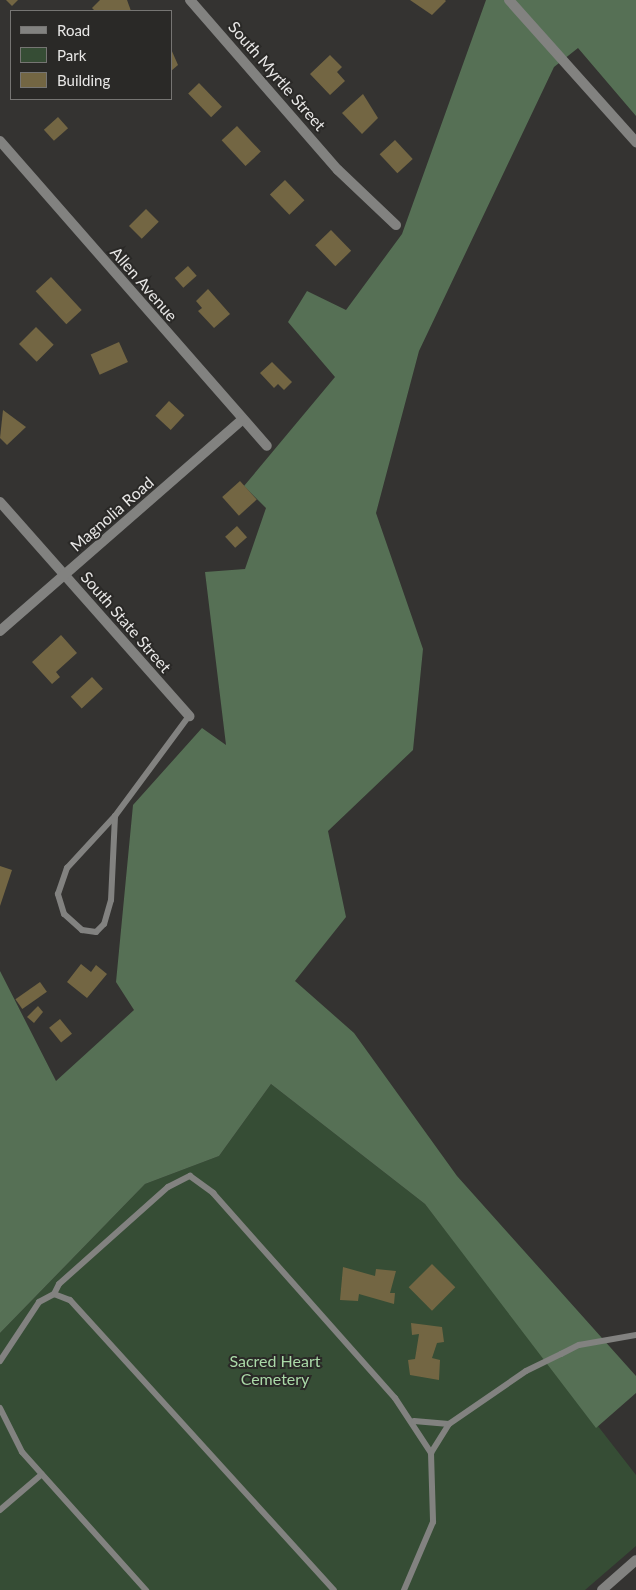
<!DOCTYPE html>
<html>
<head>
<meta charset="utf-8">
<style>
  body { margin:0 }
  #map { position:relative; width:636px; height:1590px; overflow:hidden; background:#343331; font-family:Lato,sans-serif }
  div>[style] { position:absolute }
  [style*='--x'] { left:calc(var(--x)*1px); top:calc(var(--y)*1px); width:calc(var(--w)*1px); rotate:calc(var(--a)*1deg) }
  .green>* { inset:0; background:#364d35 }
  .forest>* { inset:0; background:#567055 }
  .building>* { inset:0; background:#736643; transform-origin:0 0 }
  .lane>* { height:6px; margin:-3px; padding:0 3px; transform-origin:3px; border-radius:3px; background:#828280 }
  .street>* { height:10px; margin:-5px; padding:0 5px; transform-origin:5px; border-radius:5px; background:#828280 }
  span { translate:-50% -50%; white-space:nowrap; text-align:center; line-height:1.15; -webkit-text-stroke:4px #2a2927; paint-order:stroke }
  .street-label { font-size:16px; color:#e8e7e6 }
  .park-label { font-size:16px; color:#aad9a8 }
  .legend { position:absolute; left:10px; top:10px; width:162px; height:90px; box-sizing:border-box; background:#2a2927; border:1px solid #767573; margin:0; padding:6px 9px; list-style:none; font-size:15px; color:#e8e7e6 }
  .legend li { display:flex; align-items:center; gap:10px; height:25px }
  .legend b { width:25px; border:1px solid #767573 }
</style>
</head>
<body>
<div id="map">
  <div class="green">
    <i style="clip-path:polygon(271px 1084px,425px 1204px,636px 1475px,636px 1546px,585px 1590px,0 1590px,0 1333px,145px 1184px,219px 1156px)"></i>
  </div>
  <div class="forest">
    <i style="clip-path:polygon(486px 0,636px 0,636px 116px,578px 48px,554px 67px,419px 351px,376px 513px,423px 649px,413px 750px,328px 831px,346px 917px,295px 981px,354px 1033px,457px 1176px,636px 1376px,636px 1393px,596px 1428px,425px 1204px,271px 1084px,219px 1156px,145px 1184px,0 1333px,0 971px,56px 1081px,134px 1010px,116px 982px,133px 805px,202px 728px,226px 745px,205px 572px,245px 569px,266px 508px,244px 486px,335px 377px,288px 322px,307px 291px,346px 310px,402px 234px)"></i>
  </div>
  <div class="building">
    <i style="clip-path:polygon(6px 0,18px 0,12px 6px)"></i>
    <i style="clip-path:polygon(100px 0,127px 0,131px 11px,95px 11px,92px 8px)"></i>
    <i style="clip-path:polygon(410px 0,445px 0,446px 1px,432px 15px)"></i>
    <i style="clip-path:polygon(171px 49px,178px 65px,171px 71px)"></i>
    <i style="clip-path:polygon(330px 55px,342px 67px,337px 72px,345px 81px,330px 95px,310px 74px)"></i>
    <i style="left:199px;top:83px;width:33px;height:15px;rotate:46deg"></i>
    <i style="clip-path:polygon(363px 94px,378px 118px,362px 134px,342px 113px)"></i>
    <i style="left:58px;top:117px;width:15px;height:19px;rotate:48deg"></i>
    <i style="left:237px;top:126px;width:35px;height:21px;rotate:47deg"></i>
    <i style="left:395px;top:140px;width:26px;height:21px;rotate:47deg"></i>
    <i style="left:285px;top:180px;width:28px;height:21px;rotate:46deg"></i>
    <i style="left:146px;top:209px;width:18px;height:24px;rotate:45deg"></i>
    <i style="left:331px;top:230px;width:29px;height:22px;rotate:46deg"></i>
    <i style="left:188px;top:266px;width:13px;height:18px;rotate:48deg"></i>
    <i style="left:51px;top:277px;width:45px;height:21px;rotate:47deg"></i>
    <i style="clip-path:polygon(208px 289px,230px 314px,214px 328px,198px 311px,202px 308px,196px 301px)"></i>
    <i style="left:36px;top:327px;width:25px;height:24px;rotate:45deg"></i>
    <i style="left:119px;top:342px;width:22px;height:31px;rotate:66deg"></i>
    <i style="clip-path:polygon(272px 362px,292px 382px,284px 390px,278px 384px,274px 388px,260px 373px)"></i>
    <i style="left:169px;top:401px;width:21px;height:20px;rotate:43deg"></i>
    <i style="clip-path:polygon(3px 410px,26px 427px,7px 445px,0 438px)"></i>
    <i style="left:240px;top:481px;width:25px;height:24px;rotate:48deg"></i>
    <i style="left:237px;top:526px;width:15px;height:16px;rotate:48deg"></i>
    <i style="clip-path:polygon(61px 635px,77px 653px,56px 672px,60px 677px,52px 684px,32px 662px)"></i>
    <i style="left:92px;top:677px;width:16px;height:29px;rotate:47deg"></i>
    <i style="clip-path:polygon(0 866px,12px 870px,0 906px)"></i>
    <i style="clip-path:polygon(81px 964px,91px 972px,96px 965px,107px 974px,87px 998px,67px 982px)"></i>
    <i style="left:40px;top:982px;width:12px;height:30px;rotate:55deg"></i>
    <i style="clip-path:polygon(38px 1006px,43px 1012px,34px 1023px,27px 1017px)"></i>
    <i style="left:60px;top:1019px;width:19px;height:14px;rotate:51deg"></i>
    <i style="left:432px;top:1264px;width:33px;height:33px;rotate:45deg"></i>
    <i style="clip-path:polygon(343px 1267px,375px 1276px,376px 1269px,396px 1271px,390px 1293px,395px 1293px,394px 1304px,359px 1294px,358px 1301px,340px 1300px)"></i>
    <i style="clip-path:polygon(411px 1323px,442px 1327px,444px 1342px,437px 1343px,432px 1358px,440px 1360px,439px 1380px,410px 1375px,408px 1360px,415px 1359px,419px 1334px,412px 1335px)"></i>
  </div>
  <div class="lane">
    <i style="--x:115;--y:816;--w:84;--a:92.7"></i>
    <i style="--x:111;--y:900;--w:25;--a:106"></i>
    <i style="--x:104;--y:924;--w:11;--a:135"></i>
    <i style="--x:96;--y:932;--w:14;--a:-172"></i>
    <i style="--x:82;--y:930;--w:24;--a:-138"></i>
    <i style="--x:64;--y:914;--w:21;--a:-107"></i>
    <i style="--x:58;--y:894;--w:28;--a:-71"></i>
    <i style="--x:67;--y:868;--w:71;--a:-47.3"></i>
    <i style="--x:115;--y:816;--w:124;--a:-53.5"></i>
    <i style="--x:54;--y:1294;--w:11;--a:-63"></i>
    <i style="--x:59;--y:1284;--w:146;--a:-41.7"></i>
    <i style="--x:168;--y:1187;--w:25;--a:-27"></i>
    <i style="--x:190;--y:1176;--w:29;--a:36"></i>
    <i style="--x:213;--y:1193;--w:274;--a:48.4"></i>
    <i style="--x:395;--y:1398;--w:66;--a:56.8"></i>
    <i style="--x:431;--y:1453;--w:69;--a:88.3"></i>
    <i style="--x:433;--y:1522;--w:74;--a:113.1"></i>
    <i style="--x:0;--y:1361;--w:71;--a:-56.5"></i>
    <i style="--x:39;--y:1302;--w:17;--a:-28"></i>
    <i style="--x:54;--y:1294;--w:17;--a:21"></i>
    <i style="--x:70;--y:1300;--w:392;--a:47.7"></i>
    <i style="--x:0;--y:1408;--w:49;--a:63.4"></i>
    <i style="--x:22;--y:1452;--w:186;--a:48.1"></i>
    <i style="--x:414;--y:1421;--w:35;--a:5"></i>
    <i style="--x:449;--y:1424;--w:34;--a:122"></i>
    <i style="--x:449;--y:1424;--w:93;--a:-34.5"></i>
    <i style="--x:526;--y:1371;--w:39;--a:-26"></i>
    <i style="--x:561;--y:1354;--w:20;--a:-27"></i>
    <i style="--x:579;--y:1345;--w:58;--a:-10"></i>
    <i style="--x:0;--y:1510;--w:55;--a:-40.6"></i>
  </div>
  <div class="street">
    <i style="--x:190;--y:0;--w:225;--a:49"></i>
    <i style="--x:338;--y:170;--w:80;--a:43.5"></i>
    <i style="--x:509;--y:0;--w:191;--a:48.2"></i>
    <i style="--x:0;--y:141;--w:405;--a:48.8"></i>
    <i style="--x:0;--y:502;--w:286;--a:48.5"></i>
    <i style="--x:0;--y:631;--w:322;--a:-41.1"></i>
    <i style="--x:602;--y:1590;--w:45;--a:-41.4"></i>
  </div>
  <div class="street-label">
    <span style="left:277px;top:76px;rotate:49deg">South Myrtle Street</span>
    <span style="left:144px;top:284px;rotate:49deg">Allen Avenue</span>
    <span style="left:112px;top:514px;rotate:-41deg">Magnolia Road</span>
    <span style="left:126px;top:622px;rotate:49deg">South State Street</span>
  </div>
  <div class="park-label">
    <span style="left:275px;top:1370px">Sacred Heart<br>Cemetery</span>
  </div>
  <ul class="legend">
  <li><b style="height:6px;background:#828280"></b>Road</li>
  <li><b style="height:14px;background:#364d35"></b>Park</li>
  <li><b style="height:14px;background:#736643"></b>Building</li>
  </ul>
</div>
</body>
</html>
